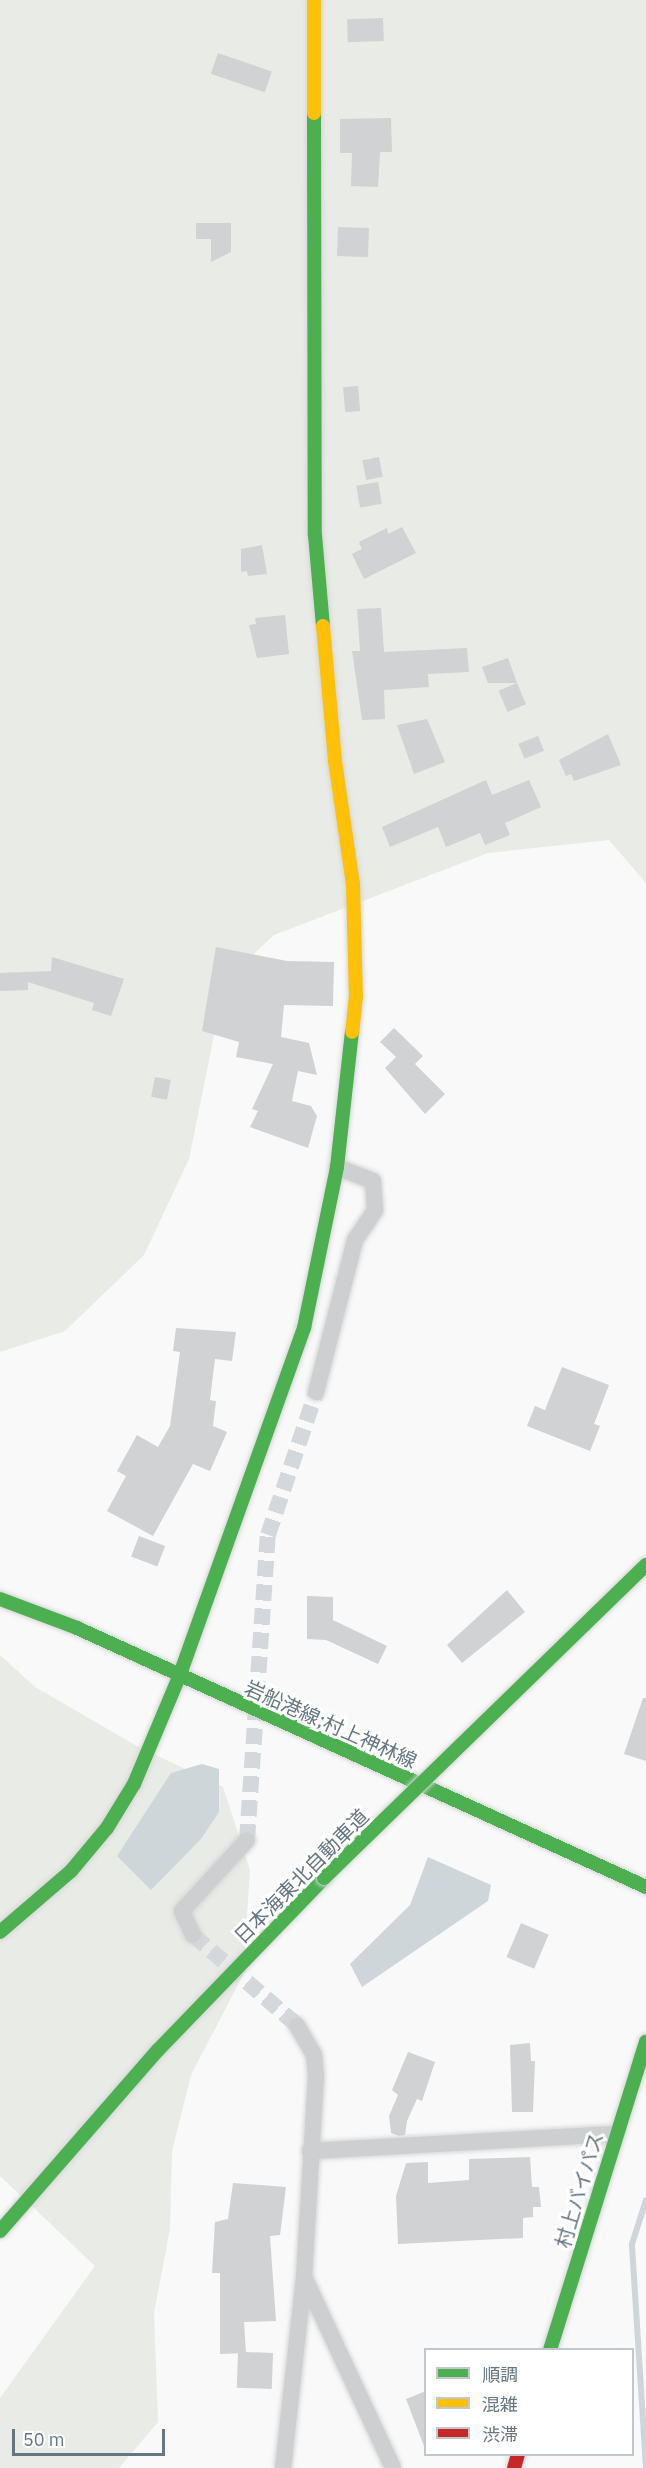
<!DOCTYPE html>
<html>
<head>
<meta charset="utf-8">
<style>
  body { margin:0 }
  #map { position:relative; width:646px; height:2468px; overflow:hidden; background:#f9f9f9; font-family:"IBM Plex Sans","Noto Sans JP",sans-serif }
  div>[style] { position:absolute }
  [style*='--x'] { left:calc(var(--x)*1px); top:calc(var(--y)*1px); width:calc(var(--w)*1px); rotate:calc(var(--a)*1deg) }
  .green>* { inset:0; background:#e8ebe6 }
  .water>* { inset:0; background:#ced6d9 }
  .stream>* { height:6px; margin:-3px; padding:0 3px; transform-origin:3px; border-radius:3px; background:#ced6d9 }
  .building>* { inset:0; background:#d0d2d3; transform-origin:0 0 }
  .street-tunnel>* { height:16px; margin-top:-8px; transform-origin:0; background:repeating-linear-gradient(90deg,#d4d8dc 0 16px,transparent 0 24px) }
  .roads { filter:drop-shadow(0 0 2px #d5d6d7) drop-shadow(0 0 2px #d5d6d7) }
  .street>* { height:16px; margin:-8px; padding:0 8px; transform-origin:8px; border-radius:8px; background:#cecfd0 }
  .fast>* { height:14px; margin:-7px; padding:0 7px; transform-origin:7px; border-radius:7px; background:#4caf50 }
  .slow>* { height:14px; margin:-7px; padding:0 7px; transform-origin:7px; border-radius:7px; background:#ffc107 }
  .jam>* { height:14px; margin:-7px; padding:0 7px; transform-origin:7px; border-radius:7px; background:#c62828 }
  .bridges { filter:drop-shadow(0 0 2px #d5d6d6) drop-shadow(0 0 2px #d5d6d6) }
  .fast-bridge>* { height:14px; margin:-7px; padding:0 7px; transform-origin:7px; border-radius:7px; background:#4caf50 }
  span { translate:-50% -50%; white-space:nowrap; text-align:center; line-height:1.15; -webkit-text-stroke:6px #fff; paint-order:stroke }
  .street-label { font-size:20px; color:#657683 }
  .legend { position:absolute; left:424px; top:2348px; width:210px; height:108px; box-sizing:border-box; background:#fff; border:2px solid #c1c8cd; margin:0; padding:8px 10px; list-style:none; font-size:18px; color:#657683 }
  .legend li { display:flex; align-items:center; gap:12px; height:30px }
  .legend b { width:30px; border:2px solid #c1c8cd }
  .scale { position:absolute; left:12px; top:2429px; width:153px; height:27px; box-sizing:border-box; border:3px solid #657683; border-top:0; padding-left:8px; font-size:18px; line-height:21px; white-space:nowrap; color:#657683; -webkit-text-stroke:4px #fff; paint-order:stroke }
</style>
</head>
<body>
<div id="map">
  <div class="green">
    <i style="clip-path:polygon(0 0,646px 0,646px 883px,609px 840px,488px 853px,274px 935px,225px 981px,189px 1159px,144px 1255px,65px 1331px,0 1352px)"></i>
    <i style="clip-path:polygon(0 1655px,35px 1687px,137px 1746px,223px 1787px,250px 1870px,243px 1975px,191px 2075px,172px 2151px,170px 2229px,154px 2313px,158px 2422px,119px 2468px,0 2468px,0 2398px,95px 2266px,0 2176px)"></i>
  </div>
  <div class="water">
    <i style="clip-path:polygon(202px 1764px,219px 1769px,219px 1812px,201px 1839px,151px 1890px,117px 1856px,171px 1773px)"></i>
    <i style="clip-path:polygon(428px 1857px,491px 1885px,488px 1901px,362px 1987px,350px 1964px,410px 1905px)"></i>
  </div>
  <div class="stream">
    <i style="--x:646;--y:2468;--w:224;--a:-93.6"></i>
    <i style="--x:632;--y:2244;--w:46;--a:-72.3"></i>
  </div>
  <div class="building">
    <i style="left:383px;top:18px;width:23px;height:36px;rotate:88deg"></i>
    <i style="left:218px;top:53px;width:57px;height:22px;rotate:19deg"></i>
    <i style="clip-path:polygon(391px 118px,392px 152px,380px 152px,378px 187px,351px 186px,352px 153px,340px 153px,340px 119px)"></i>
    <i style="clip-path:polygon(196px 223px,231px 223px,231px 252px,211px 262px,211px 239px,196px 239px)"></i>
    <i style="left:338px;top:227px;width:31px;height:29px;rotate:2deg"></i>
    <i style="left:358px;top:386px;width:25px;height:15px;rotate:85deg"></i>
    <i style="left:379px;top:457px;width:20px;height:17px;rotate:79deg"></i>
    <i style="left:378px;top:482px;width:22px;height:22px;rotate:80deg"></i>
    <i style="clip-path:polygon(402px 527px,416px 553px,364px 579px,352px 554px,362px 549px,359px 542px,387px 528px,388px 534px)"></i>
    <i style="clip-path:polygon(262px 545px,267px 574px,248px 576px,247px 571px,241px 572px,241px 549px)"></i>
    <i style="clip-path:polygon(381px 608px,384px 652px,467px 648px,469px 672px,428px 674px,429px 687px,384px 690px,385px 719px,362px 720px,352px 651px,360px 651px,357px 609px)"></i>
    <i style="clip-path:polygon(285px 615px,289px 654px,257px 658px,249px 625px,256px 624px,255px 618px)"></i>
    <i style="clip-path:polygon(508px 658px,517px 683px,488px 683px,482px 667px)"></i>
    <i style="left:517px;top:683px;width:23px;height:20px;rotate:67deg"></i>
    <i style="clip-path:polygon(427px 719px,445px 762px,414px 774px,397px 725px)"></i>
    <i style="clip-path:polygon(608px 734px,621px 765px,574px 781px,571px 774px,566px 776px,559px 760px)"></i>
    <i style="left:538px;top:736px;width:16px;height:21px;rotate:68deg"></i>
    <i style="clip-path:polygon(486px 780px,492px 795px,529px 780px,541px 807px,505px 823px,510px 835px,485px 845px,480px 833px,446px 847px,438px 827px,390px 847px,382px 827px)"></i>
    <i style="clip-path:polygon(216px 947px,287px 961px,334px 962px,333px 1006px,284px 1005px,281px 1037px,309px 1043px,317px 1075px,298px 1071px,292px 1101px,311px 1106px,317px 1116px,308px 1148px,250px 1127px,258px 1111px,252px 1109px,273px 1064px,236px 1057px,239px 1042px,202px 1031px)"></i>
    <i style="clip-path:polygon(52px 957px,124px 979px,111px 1016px,92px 1010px,94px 1003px,28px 982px,28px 990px,0 991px,0 973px,51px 971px)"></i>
    <i style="clip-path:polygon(394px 1028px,423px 1056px,415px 1064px,445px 1094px,425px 1114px,385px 1068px,396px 1057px,380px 1042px)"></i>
    <i style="left:155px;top:1077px;width:16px;height:20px;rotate:11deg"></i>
    <i style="clip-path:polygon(176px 1328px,236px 1332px,232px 1361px,215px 1359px,210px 1400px,216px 1401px,213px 1426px,227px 1432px,210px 1471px,193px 1464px,153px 1536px,107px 1511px,126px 1476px,117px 1471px,137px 1435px,158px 1447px,170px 1426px,180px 1352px,173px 1351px)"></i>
    <i style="clip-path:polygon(562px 1367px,609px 1385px,594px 1424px,600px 1426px,590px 1451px,527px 1426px,535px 1406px,545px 1410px)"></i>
    <i style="left:139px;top:1536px;width:28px;height:22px;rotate:21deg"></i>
    <i style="clip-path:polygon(507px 1590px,525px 1612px,462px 1663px,447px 1645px)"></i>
    <i style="clip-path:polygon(307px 1596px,333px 1597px,333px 1620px,387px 1646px,378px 1664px,326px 1640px,307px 1639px)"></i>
    <i style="clip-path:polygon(643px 1698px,646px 1698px,646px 1761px,624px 1754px)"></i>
    <i style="left:521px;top:1923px;width:30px;height:37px;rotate:23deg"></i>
    <i style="clip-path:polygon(530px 2043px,531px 2061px,535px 2061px,533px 2112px,512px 2112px,510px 2045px)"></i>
    <i style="clip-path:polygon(408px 2052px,435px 2062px,422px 2101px,417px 2099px,407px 2121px,405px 2135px,399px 2136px,391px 2133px,389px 2116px,398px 2095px,392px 2090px)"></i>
    <i style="clip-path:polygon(530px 2157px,532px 2187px,539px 2187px,541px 2207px,533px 2207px,533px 2217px,523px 2218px,523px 2238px,398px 2244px,396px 2196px,406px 2163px,428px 2162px,428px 2183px,469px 2180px,469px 2159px)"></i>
    <i style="clip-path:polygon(233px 2183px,286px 2187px,280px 2235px,270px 2236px,276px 2321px,244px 2322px,246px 2353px,220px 2354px,220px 2273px,212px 2273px,215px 2222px,228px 2219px)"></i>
    <i style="left:273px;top:2353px;width:36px;height:35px;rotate:92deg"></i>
    <i style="clip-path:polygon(426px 2391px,426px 2446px,424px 2446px,406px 2399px)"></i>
  </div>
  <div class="street-tunnel">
    <i style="--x:247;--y:1840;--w:306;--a:-86.1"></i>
    <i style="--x:268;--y:1535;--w:151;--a:-71.4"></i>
    <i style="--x:193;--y:1935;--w:138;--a:40.9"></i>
  </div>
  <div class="roads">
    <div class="street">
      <i style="--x:316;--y:1392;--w:157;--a:-75.6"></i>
      <i style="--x:355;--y:1240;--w:36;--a:-56"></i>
      <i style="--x:375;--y:1210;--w:29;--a:-94"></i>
      <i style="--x:373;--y:1181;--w:39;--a:-159"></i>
      <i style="--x:193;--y:1935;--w:26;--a:-115"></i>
      <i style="--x:182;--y:1911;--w:96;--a:-47.5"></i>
      <i style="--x:310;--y:2151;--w:306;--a:-3.2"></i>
      <i style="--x:305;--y:2279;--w:208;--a:65"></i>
      <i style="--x:283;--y:2468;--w:191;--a:-83.7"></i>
      <i style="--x:304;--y:2278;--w:202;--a:-86.6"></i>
      <i style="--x:316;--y:2076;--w:21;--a:-95"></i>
      <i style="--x:314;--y:2055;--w:34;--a:-120"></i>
    </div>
    <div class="fast">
      <i style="--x:314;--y:113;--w:422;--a:89.9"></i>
      <i style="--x:315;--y:535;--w:91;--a:85"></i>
      <i style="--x:0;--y:1599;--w:82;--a:20.6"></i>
      <i style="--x:77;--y:1628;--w:625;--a:24.47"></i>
      <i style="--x:179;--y:1677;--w:371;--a:-70.3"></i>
      <i style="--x:304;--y:1328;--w:164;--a:-78.4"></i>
      <i style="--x:337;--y:1167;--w:136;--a:-83.7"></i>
      <i style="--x:0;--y:1932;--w:94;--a:-40.7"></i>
      <i style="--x:71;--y:1871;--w:56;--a:-50.1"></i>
      <i style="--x:107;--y:1828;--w:52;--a:-58.5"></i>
      <i style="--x:134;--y:1784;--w:116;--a:-67.2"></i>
      <i style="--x:0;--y:2231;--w:240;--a:-48.9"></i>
      <i style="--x:158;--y:2050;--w:239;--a:-46"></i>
      <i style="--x:550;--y:2350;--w:323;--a:-72.7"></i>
    </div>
    <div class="slow">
      <i style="--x:314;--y:0;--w:113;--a:90"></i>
      <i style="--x:323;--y:626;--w:136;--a:84.9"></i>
      <i style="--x:335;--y:761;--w:124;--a:81.7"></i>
      <i style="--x:353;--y:884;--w:112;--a:88.5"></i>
      <i style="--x:356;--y:996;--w:36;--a:96"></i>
    </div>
    <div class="jam">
      <i style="--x:514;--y:2468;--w:15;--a:-74"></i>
    </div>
  </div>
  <div class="bridges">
    <div class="fast-bridge">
      <i style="--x:324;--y:1878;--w:449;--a:-44.2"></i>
    </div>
  </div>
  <div class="street-label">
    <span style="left:331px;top:1724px;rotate:24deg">岩船港線;村上神林線</span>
    <span style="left:301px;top:1876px;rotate:-45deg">日本海東北自動車道</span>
    <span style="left:579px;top:2190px;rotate:-73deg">村上バイパス</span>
  </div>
  <ul class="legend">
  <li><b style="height:8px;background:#4caf50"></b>順調</li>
  <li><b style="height:8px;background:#ffc107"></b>混雑</li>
  <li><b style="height:8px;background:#c62828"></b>渋滞</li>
  </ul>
  <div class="scale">50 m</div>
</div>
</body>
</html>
